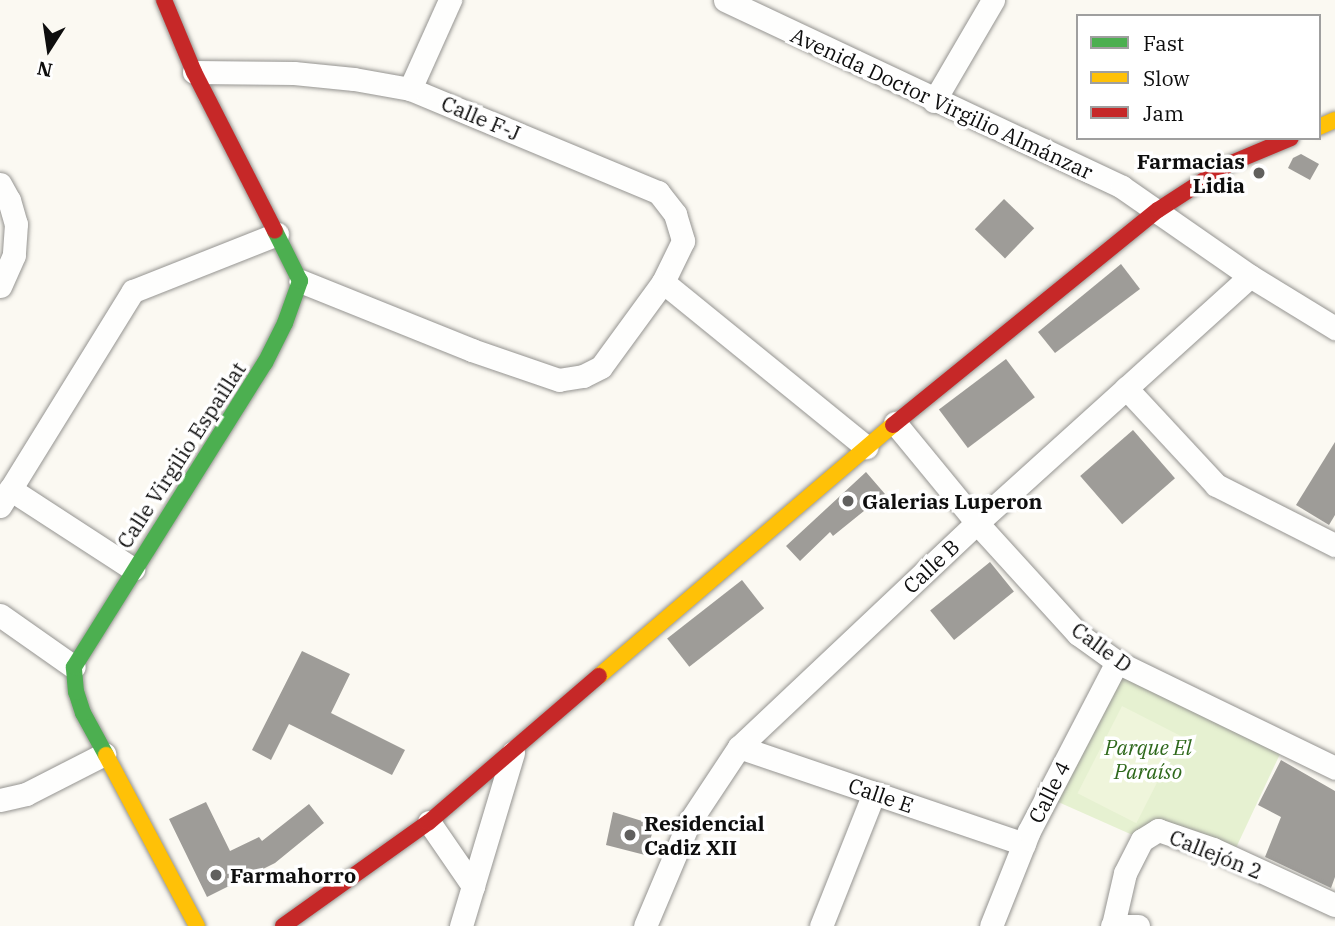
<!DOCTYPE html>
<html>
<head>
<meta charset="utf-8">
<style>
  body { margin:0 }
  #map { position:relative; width:1335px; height:926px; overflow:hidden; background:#fbf9f2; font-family:"IBM Plex Serif",serif }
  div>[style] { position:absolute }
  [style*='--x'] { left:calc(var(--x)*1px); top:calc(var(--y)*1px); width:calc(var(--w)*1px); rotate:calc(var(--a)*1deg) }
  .green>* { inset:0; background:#e6f1d1 }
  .pitch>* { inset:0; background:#eff5db; transform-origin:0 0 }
  .building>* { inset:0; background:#9e9c98; transform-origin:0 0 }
  .roads { filter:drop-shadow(0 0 2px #959491) drop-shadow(0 0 2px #959491) }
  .street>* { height:23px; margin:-11.5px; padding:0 11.5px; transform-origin:11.5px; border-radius:11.5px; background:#fefefd }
  .fast>* { height:16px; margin:-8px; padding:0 8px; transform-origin:8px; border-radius:8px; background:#4caf50 }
  .slow>* { height:16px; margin:-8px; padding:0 8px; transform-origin:8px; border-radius:8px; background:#ffc107 }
  .jam>* { height:16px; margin:-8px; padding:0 8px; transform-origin:8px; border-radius:8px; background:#c62828 }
  .dots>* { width:19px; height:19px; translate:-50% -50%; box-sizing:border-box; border:4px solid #fff; border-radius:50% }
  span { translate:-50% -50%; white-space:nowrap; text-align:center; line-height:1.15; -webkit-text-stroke:7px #fff; paint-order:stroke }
  .street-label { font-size:21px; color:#0e0e0e }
  .poi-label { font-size:21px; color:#0e0e0e; font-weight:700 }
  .right { translate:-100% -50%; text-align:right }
  .left { translate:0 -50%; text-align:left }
  .park-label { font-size:21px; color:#2e681b; font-style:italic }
  .legend { position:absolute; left:1076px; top:14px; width:245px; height:126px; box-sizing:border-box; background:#fff; border:2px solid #9f9f9f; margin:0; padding:9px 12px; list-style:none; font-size:21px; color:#0e0e0e }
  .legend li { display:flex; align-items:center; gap:14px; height:35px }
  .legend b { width:35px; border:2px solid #9f9f9f }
  .north { position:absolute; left:14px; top:14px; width:70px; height:70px; -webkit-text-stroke:5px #fff; paint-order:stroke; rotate:192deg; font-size:19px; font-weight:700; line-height:28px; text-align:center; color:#0e0e0e }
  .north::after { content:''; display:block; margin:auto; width:24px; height:32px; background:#0e0e0e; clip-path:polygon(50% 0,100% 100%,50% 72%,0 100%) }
</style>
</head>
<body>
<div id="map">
  <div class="green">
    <i style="clip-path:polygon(1134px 678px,1280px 754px,1235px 850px,1137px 837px,1056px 801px,1113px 686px,1122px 679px)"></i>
  </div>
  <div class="pitch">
    <i style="left:1122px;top:706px;width:66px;height:98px;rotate:27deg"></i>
  </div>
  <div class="building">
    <i style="clip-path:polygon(1301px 154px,1319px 164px,1310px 180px,1288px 168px,1293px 158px)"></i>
    <i style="left:1004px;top:199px;width:42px;height:42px;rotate:44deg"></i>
    <i style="clip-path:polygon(1121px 264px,1140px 289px,1055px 353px,1038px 332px)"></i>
    <i style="left:1006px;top:359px;width:48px;height:84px;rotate:53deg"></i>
    <i style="left:1133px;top:430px;width:64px;height:70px;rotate:49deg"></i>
    <i style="clip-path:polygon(1335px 442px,1335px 515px,1329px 525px,1296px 505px)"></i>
    <i style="clip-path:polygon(866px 472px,885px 494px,833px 536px,830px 532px,800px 561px,786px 546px)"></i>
    <i style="left:990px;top:562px;width:38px;height:77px;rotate:51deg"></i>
    <i style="left:742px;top:580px;width:36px;height:95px;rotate:52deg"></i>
    <i style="clip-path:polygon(302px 651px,350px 674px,331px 713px,405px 750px,392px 775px,289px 724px,271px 760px,252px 750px)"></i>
    <i style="clip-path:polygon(1281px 760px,1335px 791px,1335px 877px,1331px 888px,1265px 857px,1281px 817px,1258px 805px)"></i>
    <i style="clip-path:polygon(206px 802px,230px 851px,259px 837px,262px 841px,309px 804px,324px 823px,275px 863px,207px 897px,169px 819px)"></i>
    <i style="clip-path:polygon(613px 812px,655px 825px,645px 855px,606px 845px)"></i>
  </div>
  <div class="roads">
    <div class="street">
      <i style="--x:725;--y:0;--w:439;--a:25.2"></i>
      <i style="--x:1122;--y:187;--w:156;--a:34.8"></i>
      <i style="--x:1250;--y:276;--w:100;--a:31.5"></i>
      <i style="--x:194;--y:72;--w:100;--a:0.6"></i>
      <i style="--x:294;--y:73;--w:60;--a:5.7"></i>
      <i style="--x:354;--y:79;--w:57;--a:10.1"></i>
      <i style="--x:410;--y:89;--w:269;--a:22.6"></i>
      <i style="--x:658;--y:192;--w:28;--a:52"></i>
      <i style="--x:675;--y:214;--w:28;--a:73"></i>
      <i style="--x:683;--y:241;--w:46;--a:116"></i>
      <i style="--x:663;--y:282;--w:105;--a:126.1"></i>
      <i style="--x:601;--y:367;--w:20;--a:153"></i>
      <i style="--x:583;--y:376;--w:24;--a:171"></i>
      <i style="--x:559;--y:380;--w:92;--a:-161"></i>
      <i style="--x:472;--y:350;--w:185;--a:-158.1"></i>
      <i style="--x:410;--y:89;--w:98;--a:-65.8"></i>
      <i style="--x:934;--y:101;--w:117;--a:-59.7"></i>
      <i style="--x:0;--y:184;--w:18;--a:61"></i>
      <i style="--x:9;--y:200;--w:25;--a:74"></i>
      <i style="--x:16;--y:224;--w:31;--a:94"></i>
      <i style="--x:14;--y:255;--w:34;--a:114"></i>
      <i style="--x:663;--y:282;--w:262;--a:39.1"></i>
      <i style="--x:1126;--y:388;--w:132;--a:47.1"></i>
      <i style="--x:1216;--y:485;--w:133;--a:26.8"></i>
      <i style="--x:895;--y:423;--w:129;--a:50.6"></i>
      <i style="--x:977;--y:523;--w:150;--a:47.7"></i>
      <i style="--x:1078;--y:634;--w:48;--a:35.7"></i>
      <i style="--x:1117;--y:662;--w:242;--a:25.9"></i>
      <i style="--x:10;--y:489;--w:147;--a:33"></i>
      <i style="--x:0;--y:506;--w:253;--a:-58.3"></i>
      <i style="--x:133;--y:291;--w:155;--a:-21.6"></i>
      <i style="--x:0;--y:615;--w:90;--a:35.1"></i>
      <i style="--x:739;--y:747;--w:301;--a:18.8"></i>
      <i style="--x:0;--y:800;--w:27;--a:-13"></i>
      <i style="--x:26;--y:794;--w:88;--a:-27.1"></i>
      <i style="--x:429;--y:822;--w:78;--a:55.5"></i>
      <i style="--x:1113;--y:925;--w:53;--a:-77"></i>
      <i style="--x:1125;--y:873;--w:37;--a:-63"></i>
      <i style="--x:1142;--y:840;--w:19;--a:-32"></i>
      <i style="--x:1158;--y:830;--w:58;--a:19.1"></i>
      <i style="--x:1213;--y:849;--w:134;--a:24.7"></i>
      <i style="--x:461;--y:926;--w:181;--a:-73.3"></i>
      <i style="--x:645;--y:926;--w:111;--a:-67.1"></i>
      <i style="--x:688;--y:824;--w:92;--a:-56.5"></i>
      <i style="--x:739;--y:747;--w:327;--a:-43.3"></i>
      <i style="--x:977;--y:523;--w:368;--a:-42.1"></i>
      <i style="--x:821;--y:926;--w:143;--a:-68.3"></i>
      <i style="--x:991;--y:926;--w:102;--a:-68.2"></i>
      <i style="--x:1029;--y:831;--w:191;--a:-62.5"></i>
      <i style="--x:1112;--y:926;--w:26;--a:0"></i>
    </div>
    <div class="fast">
      <i style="--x:106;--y:755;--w:48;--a:-118.7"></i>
      <i style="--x:83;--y:713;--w:22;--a:-108"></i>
      <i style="--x:76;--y:692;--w:25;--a:-95"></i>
      <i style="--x:74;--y:667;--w:359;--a:-57.9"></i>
      <i style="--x:265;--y:363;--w:45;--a:-63.4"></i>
      <i style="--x:285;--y:323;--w:45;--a:-70.3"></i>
      <i style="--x:300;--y:281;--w:56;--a:-116.6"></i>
    </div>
    <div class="slow">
      <i style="--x:1319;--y:127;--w:17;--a:-24"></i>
      <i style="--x:599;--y:676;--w:387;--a:-40.5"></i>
      <i style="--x:106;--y:755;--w:194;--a:62"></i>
    </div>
    <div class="jam">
      <i style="--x:164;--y:0;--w:78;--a:67.4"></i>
      <i style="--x:194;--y:72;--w:178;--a:63"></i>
      <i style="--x:893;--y:425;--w:341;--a:-39.1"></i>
      <i style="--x:1158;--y:210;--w:85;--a:-32.9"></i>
      <i style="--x:1229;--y:164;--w:67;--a:-22.8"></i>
      <i style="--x:283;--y:926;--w:179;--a:-35.5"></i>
      <i style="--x:429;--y:822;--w:224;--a:-40.7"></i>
    </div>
  </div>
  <div class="dots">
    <i style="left:1259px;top:173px;background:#61605e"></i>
    <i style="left:848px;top:501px;background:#61605e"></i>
    <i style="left:630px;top:835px;background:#61605e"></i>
    <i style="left:216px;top:875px;background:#61605e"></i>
  </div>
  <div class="street-label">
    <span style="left:942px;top:103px;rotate:25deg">Avenida Doctor Virgilio Almánzar</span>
    <span style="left:481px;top:118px;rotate:23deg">Calle F-J</span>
    <span style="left:181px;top:455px;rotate:-57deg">Calle Virgilio Espaillat</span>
    <span style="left:931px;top:566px;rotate:-43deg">Calle B</span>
    <span style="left:1102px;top:647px;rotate:36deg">Calle D</span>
    <span style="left:1049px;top:792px;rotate:-63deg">Calle 4</span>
    <span style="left:881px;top:795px;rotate:19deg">Calle E</span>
    <span style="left:1216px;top:854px;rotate:22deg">Callejón 2</span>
  </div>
  <div class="poi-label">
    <span class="right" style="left:1245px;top:173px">Farmacias<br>Lidia</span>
    <span class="left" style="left:862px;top:501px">Galerias Luperon</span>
    <span class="left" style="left:644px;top:835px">Residencial<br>Cadiz XII</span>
    <span class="left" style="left:230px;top:875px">Farmahorro</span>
  </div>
  <div class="park-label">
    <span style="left:1148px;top:759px">Parque El<br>Paraíso</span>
  </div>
  <ul class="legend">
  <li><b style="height:9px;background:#4caf50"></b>Fast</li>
  <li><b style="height:9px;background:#ffc107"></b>Slow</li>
  <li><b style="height:9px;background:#c62828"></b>Jam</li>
  </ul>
  <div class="north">N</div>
</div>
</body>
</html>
